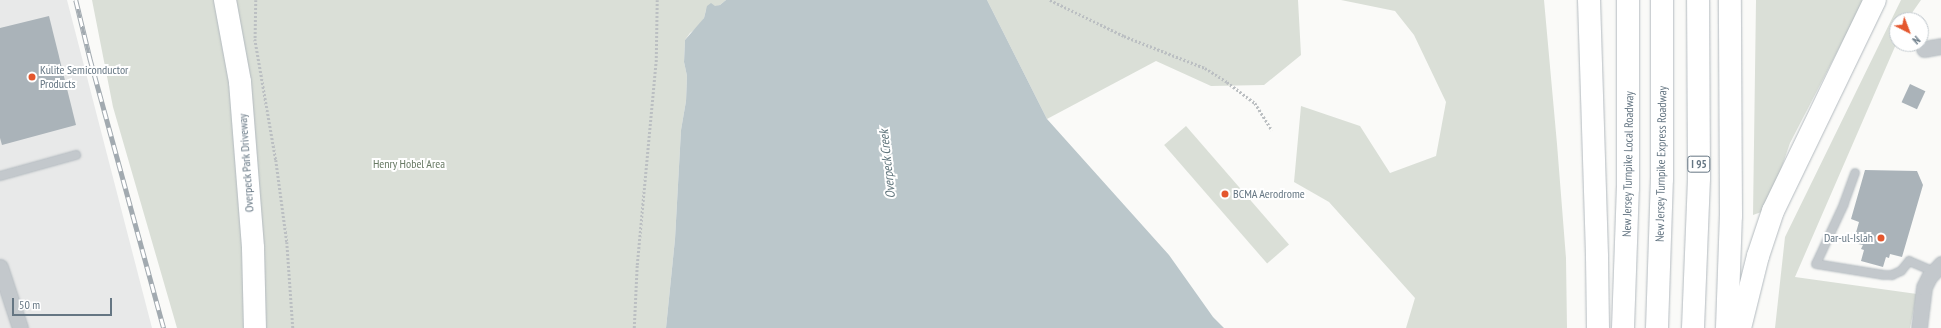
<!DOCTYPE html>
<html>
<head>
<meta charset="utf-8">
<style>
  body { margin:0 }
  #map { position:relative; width:1941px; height:328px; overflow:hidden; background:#fafaf8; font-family:"PT Sans Narrow",sans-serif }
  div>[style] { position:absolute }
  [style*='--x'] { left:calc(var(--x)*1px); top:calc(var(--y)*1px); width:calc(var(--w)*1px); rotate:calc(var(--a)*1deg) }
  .built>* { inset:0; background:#e8e9e9 }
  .green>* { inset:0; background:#dadfd7; transform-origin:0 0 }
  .water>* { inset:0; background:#bbc7cb }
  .building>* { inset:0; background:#aab3b9; transform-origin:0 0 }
  .path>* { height:2.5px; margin-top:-1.25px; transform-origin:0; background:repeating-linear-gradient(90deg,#bbbfc2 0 2px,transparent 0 4px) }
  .roads { filter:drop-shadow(0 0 1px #b3babf) drop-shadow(0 0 1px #b3babf) }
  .lane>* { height:8px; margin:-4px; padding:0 4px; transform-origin:4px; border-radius:4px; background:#c3c8cc }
  .street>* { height:15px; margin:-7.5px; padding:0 7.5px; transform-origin:7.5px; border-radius:7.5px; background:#c3c8cc }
  .secondary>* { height:22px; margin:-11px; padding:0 11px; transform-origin:11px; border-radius:11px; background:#fff }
  .highway>* { height:22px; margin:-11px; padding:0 11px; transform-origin:11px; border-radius:11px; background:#fff }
  .rail>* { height:4.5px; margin-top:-2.25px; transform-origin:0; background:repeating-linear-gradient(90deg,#fff 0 9px,#a2aab0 0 18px); box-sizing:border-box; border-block:1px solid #a2aab0 }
  .dots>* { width:11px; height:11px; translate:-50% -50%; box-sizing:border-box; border:2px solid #fff; border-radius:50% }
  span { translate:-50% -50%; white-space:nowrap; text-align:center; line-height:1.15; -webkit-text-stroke:4px #fff; paint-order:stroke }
  .shield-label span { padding:1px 3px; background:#fff; border:1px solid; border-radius:3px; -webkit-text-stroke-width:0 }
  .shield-label { font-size:11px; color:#657683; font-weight:700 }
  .poi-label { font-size:12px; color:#657683 }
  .left { translate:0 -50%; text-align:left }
  .right { translate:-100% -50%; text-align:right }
  .street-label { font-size:12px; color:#657683 }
  .park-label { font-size:12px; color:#687a64 }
  .water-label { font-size:13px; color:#60757c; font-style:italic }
  .north { position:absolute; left:1889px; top:12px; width:40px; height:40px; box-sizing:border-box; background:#fff; border:1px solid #c1c8cd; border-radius:50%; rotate:138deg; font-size:11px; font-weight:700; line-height:16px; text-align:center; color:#657683 }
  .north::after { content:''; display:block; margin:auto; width:14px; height:18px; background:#e4572e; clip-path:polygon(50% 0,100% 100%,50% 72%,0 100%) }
  .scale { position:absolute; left:12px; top:298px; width:100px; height:18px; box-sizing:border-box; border:2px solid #657683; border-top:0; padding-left:5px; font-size:12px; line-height:14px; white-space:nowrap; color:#657683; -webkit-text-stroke:3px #fff; paint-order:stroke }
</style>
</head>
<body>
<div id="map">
  <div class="built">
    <i style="clip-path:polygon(0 0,67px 0,152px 328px,0 328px)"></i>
  </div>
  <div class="green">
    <i style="clip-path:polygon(92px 0,726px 0,720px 5px,706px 10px,704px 18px,698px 27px,690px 33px,685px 40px,684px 62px,687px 76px,686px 101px,681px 130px,675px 239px,666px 328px,177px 328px,113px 107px)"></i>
    <i style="clip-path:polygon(987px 0,1298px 0,1301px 55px,1264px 85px,1211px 86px,1156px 61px,1047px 119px)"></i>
    <i style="clip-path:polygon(1341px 0,1544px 0,1557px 144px,1566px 258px,1567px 328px,1406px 328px,1415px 298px,1329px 202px,1294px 182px,1301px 106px,1360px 126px,1390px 173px,1436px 156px,1446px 102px,1414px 35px,1395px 11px)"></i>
    <i style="clip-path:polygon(1756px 0,1864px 0,1790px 143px,1767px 210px,1753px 215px)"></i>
    <i style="clip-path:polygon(1901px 0,1921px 0,1907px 20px,1897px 20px,1897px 42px,1795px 277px,1917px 294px,1910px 328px,1775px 328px,1785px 237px)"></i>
    <i style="left:1186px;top:126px;width:157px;height:29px;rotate:49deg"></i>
  </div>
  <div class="water">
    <i style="clip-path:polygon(726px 0,987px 0,1047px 119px,1169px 255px,1213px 317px,1224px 328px,666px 328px,675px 239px,681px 130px,686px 101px,687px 76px,684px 62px,685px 40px,704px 18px,707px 6px,711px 3px,715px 6px,720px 5px)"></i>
  </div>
  <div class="building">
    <i style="clip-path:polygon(49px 16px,76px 125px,2px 145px,0 138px,0 28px)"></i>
    <i style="left:1910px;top:84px;width:17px;height:20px;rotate:25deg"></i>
    <i style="clip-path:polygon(1865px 170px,1917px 171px,1923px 185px,1902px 257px,1890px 254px,1889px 258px,1886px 257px,1883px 267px,1861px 261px,1864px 250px,1861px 249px,1863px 245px,1853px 243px,1859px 222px,1851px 219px)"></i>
  </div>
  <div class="path">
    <i style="--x:256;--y:0;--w:39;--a:91"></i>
    <i style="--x:255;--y:39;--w:123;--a:80.2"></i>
    <i style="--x:276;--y:160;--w:83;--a:82.4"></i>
    <i style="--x:287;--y:242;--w:86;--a:86"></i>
    <i style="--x:1050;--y:0;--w:82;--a:25.9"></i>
    <i style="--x:1124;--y:36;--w:87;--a:21.6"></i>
    <i style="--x:1205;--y:68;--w:26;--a:32"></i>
    <i style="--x:1227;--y:82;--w:35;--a:37"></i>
    <i style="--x:1255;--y:103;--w:32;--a:58"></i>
    <i style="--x:634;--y:328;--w:63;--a:-87.3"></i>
    <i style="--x:637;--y:265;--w:204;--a:-84.7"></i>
    <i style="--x:656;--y:62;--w:62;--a:-89.1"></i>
  </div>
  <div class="roads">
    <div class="lane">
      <i style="--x:1855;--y:173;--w:33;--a:110"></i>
      <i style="--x:1844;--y:204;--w:66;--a:115"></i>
      <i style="--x:1816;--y:264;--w:69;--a:9.2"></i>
      <i style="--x:1884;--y:275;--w:8;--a:0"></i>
      <i style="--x:1892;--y:275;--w:10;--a:-24"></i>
      <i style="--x:1901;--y:271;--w:13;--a:-51"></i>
      <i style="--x:1909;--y:261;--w:26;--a:23"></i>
      <i style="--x:0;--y:176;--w:79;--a:-15.4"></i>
    </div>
    <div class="street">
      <i style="--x:1924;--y:49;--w:17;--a:-10"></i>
      <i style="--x:0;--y:267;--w:64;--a:71.8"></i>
      <i style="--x:1919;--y:328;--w:41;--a:-83"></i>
      <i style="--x:1924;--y:287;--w:11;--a:-63"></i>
      <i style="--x:1929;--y:277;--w:18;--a:-47"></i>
    </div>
    <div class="secondary">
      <i style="--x:225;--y:0;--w:83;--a:79.6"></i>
      <i style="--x:240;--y:82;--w:167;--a:85.5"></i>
      <i style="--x:253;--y:248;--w:80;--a:88.6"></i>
    </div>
    <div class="highway">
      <i style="--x:1589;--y:0;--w:257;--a:88.2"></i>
      <i style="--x:1597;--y:257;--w:71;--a:89.2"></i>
      <i style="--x:1623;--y:328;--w:140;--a:-88"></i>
      <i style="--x:1628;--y:188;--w:188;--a:-90"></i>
      <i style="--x:1657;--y:328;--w:149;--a:-88.1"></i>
      <i style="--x:1662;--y:179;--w:179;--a:-90"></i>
      <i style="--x:1693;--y:328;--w:150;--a:-87.7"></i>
      <i style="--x:1699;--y:178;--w:178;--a:-90.3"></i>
      <i style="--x:1727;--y:328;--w:112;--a:-88"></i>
      <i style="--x:1731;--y:216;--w:216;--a:-90.3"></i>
      <i style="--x:1740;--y:328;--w:74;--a:-76"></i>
      <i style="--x:1758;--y:256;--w:47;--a:-71.6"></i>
      <i style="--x:1773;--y:211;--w:234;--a:-64.2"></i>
    </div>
  </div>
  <div class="rail">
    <i style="--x:76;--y:0;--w:60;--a:76.4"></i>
    <i style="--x:90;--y:58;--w:280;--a:74.7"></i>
  </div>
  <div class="dots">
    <i style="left:32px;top:77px;background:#e4572e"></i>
    <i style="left:1225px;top:194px;background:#e4572e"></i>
    <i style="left:1881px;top:238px;background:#e4572e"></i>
  </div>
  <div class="shield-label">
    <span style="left:1699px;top:164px">I 95</span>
  </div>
  <div class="poi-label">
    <span class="left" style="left:40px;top:77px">Kulite Semiconductor<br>Products</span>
    <span class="left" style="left:1233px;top:194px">BCMA Aerodrome</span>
    <span class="right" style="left:1873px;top:238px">Dar-ul-Islah</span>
  </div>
  <div class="street-label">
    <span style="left:246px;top:163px;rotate:-94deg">Overpeck Park Driveway</span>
    <span style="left:1628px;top:164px;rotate:-89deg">New Jersey Turnpike Local Roadway</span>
    <span style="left:1661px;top:164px;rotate:-89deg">New Jersey Turnpike Express Roadway</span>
  </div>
  <div class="park-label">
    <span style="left:409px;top:164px">Henry Hobel Area</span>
  </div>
  <div class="water-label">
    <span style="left:888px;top:164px;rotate:-96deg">Overpeck Creek</span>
  </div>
  <div class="north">N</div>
  <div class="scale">50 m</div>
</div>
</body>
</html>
